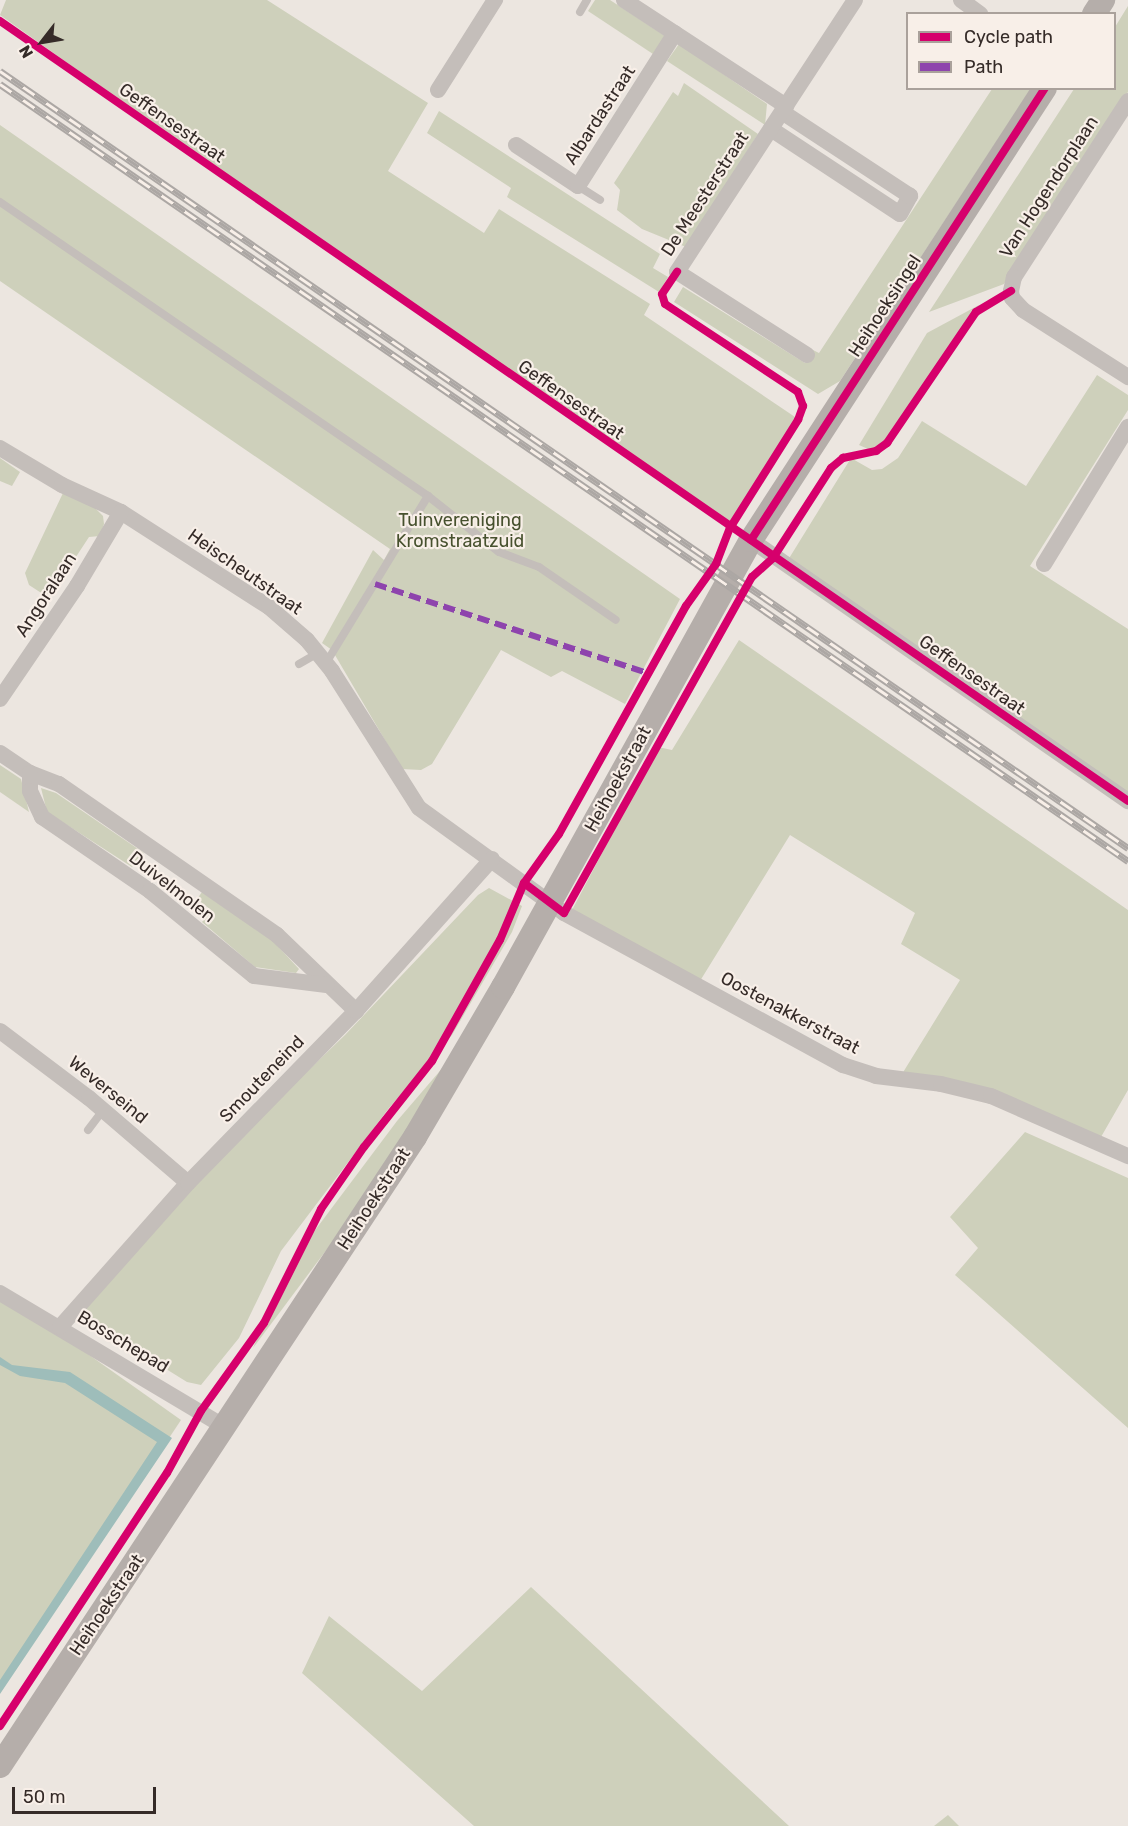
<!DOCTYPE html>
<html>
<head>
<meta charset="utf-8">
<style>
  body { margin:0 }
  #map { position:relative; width:1128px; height:1826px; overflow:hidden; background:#ece6e0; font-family:Rubik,sans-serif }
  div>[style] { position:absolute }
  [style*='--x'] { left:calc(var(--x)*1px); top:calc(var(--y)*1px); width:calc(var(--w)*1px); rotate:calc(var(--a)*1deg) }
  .green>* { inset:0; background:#ced0bb }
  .water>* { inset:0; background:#9ebdba }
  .lane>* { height:8px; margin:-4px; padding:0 4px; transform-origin:4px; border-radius:4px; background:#c4beba }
  .street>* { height:16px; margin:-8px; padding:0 8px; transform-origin:8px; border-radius:8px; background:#c4beba }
  .secondary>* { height:24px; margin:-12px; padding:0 12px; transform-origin:12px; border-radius:12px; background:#b5aeaa }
  .rail>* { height:7px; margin-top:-3.5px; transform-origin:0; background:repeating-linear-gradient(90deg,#f8efe8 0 14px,#aca7a4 0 28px); box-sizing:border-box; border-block:2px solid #aca7a4 }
  .quiet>* { height:6px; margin-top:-3px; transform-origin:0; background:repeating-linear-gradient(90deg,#8e44ad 0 12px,transparent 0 18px) }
  .cycleway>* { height:8px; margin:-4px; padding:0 4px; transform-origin:4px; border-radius:4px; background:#d6006c }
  span { translate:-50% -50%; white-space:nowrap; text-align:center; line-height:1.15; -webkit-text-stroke:4.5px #f8efe8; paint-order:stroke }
  .street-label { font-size:18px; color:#352b28 }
  .park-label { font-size:18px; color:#47512e }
  .legend { position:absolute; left:906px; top:12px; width:210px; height:78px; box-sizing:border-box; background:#f8efe8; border:2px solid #aaa19b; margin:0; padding:8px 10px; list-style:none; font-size:18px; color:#352b28 }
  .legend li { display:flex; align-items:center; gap:12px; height:30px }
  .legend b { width:30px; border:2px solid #aaa19b }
  .north { position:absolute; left:12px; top:12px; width:60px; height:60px; -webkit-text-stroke:4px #f8efe8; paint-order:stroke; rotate:239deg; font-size:16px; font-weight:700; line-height:24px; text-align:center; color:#352b28 }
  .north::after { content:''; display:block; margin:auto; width:21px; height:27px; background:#352b28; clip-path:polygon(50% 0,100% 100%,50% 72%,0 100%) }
  .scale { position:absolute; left:12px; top:1787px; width:144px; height:27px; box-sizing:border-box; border:3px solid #352b28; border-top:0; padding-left:8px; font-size:18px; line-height:21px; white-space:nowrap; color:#352b28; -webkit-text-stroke:4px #f8efe8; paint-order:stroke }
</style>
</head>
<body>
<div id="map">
  <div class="green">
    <i style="clip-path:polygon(6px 0,267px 0,428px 103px,388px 171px,484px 233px,499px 209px,650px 304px,644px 315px,798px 419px,730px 525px,431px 321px,0 15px)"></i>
    <i style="clip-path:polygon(595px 0,610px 0,665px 36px,653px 54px,588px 11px)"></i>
    <i style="clip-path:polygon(1128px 6px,1128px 92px,1004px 284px,929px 312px,1074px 89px,1114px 88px,1115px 27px)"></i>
    <i style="clip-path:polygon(679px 44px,767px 104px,765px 125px,667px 61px)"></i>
    <i style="clip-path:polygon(684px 83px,758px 134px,686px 247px,642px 229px,617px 210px,620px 190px,614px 183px,673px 92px,678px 96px)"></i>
    <i style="clip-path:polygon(992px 89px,1030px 90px,840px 381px,818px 394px,674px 302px,683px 287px,805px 363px,813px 350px,819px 353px)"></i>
    <i style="clip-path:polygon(439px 111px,660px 254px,653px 268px,668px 277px,659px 292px,507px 197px,511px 188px,427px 133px)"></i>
    <i style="clip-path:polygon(0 125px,680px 599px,625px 704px,562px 671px,551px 677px,501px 650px,432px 764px,421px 770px,402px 769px,332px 650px,322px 643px,373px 550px,384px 560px,390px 549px,0 281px)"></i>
    <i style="clip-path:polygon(979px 305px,887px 448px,877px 453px,859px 445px,927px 333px)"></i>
    <i style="clip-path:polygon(1097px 375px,1128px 395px,1128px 410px,1030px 566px,1128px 629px,1128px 794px,788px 560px,851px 458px,872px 470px,882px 469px,898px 458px,922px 421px,1026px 486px)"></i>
    <i style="clip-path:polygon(0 458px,20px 472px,12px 486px,0 481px)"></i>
    <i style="clip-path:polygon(63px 493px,94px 507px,103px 516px,104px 524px,100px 536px,89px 537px,49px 598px,29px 585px,25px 573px)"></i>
    <i style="clip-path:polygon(739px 640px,1128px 910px,1128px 1090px,1101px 1137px,902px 1074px,960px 980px,901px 944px,915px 913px,790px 835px,700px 981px,571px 912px,658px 747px,672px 750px)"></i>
    <i style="clip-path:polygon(0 765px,21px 779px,29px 812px,0 792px)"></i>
    <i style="clip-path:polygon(41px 788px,56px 793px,144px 853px,132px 867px,47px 812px)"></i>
    <i style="clip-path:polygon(489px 888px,522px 906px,512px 932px,452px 1035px,389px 1108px,281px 1251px,239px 1338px,201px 1385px,187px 1382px,84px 1318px,79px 1307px,266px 1111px,345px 1035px,478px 895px)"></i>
    <i style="clip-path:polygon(202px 892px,273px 941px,299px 969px,296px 973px,255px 967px,202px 922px,211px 910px,197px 899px)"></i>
    <i style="clip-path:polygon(463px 1044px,408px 1141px,253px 1348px,289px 1265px,397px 1121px)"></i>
    <i style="clip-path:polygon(1025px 1132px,1128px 1178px,1128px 1428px,955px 1275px,978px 1248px,950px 1217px)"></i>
    <i style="clip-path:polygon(0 1298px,54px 1330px,181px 1420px,0 1693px)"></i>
    <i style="clip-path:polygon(531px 1587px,558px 1612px,789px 1826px,474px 1826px,302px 1673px,329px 1616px,422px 1691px)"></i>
    <i style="clip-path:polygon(948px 1815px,959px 1826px,934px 1826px)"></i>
  </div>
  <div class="water">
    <i style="clip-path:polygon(0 1357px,12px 1365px,70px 1372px,172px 1438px,0 1694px,0 1680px,157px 1442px,65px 1383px,20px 1376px,0 1365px)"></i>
  </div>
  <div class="lane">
    <i style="--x:580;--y:12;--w:14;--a:-60"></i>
    <i style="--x:578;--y:186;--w:26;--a:32"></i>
    <i style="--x:0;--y:202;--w:519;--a:34.49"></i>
    <i style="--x:428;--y:496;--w:90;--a:38.3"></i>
    <i style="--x:499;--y:552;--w:43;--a:20.6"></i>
    <i style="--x:539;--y:567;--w:93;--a:34.5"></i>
    <i style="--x:326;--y:663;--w:196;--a:-58.6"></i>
    <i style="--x:299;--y:664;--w:22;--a:-30"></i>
    <i style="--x:88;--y:1130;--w:25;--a:-53"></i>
  </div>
  <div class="street">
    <i style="--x:624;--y:0;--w:194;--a:33.2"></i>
    <i style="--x:961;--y:0;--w:24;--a:36"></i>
    <i style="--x:438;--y:90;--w:107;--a:-57.7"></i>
    <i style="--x:1128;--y:101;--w:210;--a:122.9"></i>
    <i style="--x:1014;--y:277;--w:14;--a:102"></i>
    <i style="--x:1011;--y:291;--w:7;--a:82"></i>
    <i style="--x:1012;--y:298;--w:16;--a:47"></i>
    <i style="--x:1023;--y:310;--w:125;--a:32.5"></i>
    <i style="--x:771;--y:129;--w:154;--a:33.4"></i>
    <i style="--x:900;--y:214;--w:21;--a:-61"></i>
    <i style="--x:910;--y:196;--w:153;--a:-146.7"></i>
    <i style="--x:516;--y:145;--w:74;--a:33.5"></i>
    <i style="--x:578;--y:186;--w:181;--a:-57.6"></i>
    <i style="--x:807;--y:355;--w:154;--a:-147.4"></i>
    <i style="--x:677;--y:272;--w:325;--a:-56.8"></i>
    <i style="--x:0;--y:448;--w:72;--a:30.8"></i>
    <i style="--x:62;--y:485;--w:65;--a:24.6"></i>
    <i style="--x:121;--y:512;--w:176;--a:32.7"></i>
    <i style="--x:269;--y:607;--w:50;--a:41"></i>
    <i style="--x:307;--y:640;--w:40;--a:51"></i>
    <i style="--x:332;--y:671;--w:162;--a:57.6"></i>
    <i style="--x:419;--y:808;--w:179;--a:35.9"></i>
    <i style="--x:564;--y:913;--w:318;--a:28.6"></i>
    <i style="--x:843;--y:1065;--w:35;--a:18"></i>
    <i style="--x:876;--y:1076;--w:65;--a:7"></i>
    <i style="--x:941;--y:1084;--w:51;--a:13.5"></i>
    <i style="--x:991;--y:1096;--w:150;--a:23.7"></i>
    <i style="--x:751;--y:540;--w:459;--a:34.7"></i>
    <i style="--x:1044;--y:564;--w:161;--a:-58.5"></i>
    <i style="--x:0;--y:699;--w:137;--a:-55.7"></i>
    <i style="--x:77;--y:586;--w:86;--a:-59.3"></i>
    <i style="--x:0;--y:753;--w:36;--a:34"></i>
    <i style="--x:30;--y:773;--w:31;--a:21"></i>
    <i style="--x:59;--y:784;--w:265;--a:34.7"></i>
    <i style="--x:277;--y:935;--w:110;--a:43.9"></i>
    <i style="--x:30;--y:773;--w:18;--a:90"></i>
    <i style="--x:30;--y:791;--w:29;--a:65"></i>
    <i style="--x:42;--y:817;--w:131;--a:34.4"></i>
    <i style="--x:150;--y:891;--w:134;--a:39.3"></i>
    <i style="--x:254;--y:976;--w:73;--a:7.1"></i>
    <i style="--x:0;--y:1031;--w:111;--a:37"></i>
    <i style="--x:89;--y:1098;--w:130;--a:40.6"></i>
    <i style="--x:0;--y:1293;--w:262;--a:30.8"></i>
    <i style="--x:60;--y:1327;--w:193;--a:-48.4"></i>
    <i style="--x:188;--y:1183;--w:240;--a:-45.7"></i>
    <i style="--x:356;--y:1011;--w:204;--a:-48.2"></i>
  </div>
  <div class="secondary">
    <i style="--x:1094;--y:14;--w:17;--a:-57"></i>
    <i style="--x:0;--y:1766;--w:754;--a:-56.58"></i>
    <i style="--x:415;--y:1137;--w:174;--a:-59.6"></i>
    <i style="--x:503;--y:987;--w:511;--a:-60.98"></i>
    <i style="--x:751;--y:540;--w:539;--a:-56.96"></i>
  </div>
  <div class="rail">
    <i style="--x:0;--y:71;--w:1370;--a:34.56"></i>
    <i style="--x:0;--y:84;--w:1370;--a:34.56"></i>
  </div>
  <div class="quiet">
    <i style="--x:375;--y:584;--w:287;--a:18.1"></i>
  </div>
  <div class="cycleway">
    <i style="--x:0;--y:21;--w:1371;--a:34.66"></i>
    <i style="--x:751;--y:540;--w:539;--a:-56.96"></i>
    <i style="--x:524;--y:883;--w:50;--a:36.9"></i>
    <i style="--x:564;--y:913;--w:385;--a:-60.8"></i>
    <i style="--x:752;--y:577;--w:28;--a:-42"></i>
    <i style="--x:773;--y:558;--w:107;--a:-57.2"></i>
    <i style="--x:831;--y:468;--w:16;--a:-40"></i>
    <i style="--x:843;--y:458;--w:34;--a:-12"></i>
    <i style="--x:876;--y:451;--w:14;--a:-36"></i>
    <i style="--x:887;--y:443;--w:158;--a:-55.8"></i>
    <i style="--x:976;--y:312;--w:41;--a:-31"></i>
    <i style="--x:0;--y:1726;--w:303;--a:-56.6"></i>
    <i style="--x:167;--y:1473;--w:71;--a:-61.3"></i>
    <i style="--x:201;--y:1411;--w:108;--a:-54.4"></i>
    <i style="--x:264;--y:1323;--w:127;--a:-63.4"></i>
    <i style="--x:321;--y:1209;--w:75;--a:-55.3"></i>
    <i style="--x:364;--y:1147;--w:110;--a:-51.7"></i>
    <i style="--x:432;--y:1061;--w:139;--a:-60.7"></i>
    <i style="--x:500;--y:940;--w:62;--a:-67.2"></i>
    <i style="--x:524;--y:883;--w:60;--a:-54.5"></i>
    <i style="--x:559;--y:834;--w:261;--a:-60.9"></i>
    <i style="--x:686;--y:606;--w:52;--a:-54.5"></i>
    <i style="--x:716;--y:564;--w:39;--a:-69"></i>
    <i style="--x:730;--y:528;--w:128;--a:-57.8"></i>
    <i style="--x:798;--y:420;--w:15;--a:-70"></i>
    <i style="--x:803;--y:406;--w:15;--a:-110"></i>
    <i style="--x:798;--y:392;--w:159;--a:-146.5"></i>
    <i style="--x:665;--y:304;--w:10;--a:-107"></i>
    <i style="--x:662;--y:294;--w:27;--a:-56"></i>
  </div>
  <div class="street-label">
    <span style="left:600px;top:115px;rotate:-57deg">Albardastraat</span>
    <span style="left:172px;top:123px;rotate:35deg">Geffensestraat</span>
    <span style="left:1049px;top:187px;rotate:-57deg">Van Hogendorplaan</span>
    <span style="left:705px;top:194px;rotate:-57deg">De Meesterstraat</span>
    <span style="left:885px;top:306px;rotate:-57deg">Heihoeksingel</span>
    <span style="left:571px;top:400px;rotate:35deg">Geffensestraat</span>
    <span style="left:245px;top:572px;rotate:35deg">Heischeutstraat</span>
    <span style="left:46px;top:595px;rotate:-57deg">Angoralaan</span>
    <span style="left:972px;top:675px;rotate:35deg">Geffensestraat</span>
    <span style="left:618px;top:779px;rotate:-61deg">Heihoekstraat</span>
    <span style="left:172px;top:887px;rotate:38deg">Duivelmolen</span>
    <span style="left:790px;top:1013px;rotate:28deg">Oostenakkerstraat</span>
    <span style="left:262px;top:1079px;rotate:-46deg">Smouteneind</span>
    <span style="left:108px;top:1090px;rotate:39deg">Weverseind</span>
    <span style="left:374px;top:1199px;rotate:-57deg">Heihoekstraat</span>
    <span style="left:123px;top:1342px;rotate:31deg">Bosschepad</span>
    <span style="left:107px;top:1605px;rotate:-56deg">Heihoekstraat</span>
  </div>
  <div class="park-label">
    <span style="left:460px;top:531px">Tuinvereniging<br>Kromstraatzuid</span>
  </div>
  <ul class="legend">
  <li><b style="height:8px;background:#d6006c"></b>Cycle path</li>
  <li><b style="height:8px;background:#8e44ad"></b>Path</li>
  </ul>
  <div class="north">N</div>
  <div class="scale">50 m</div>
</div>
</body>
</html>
